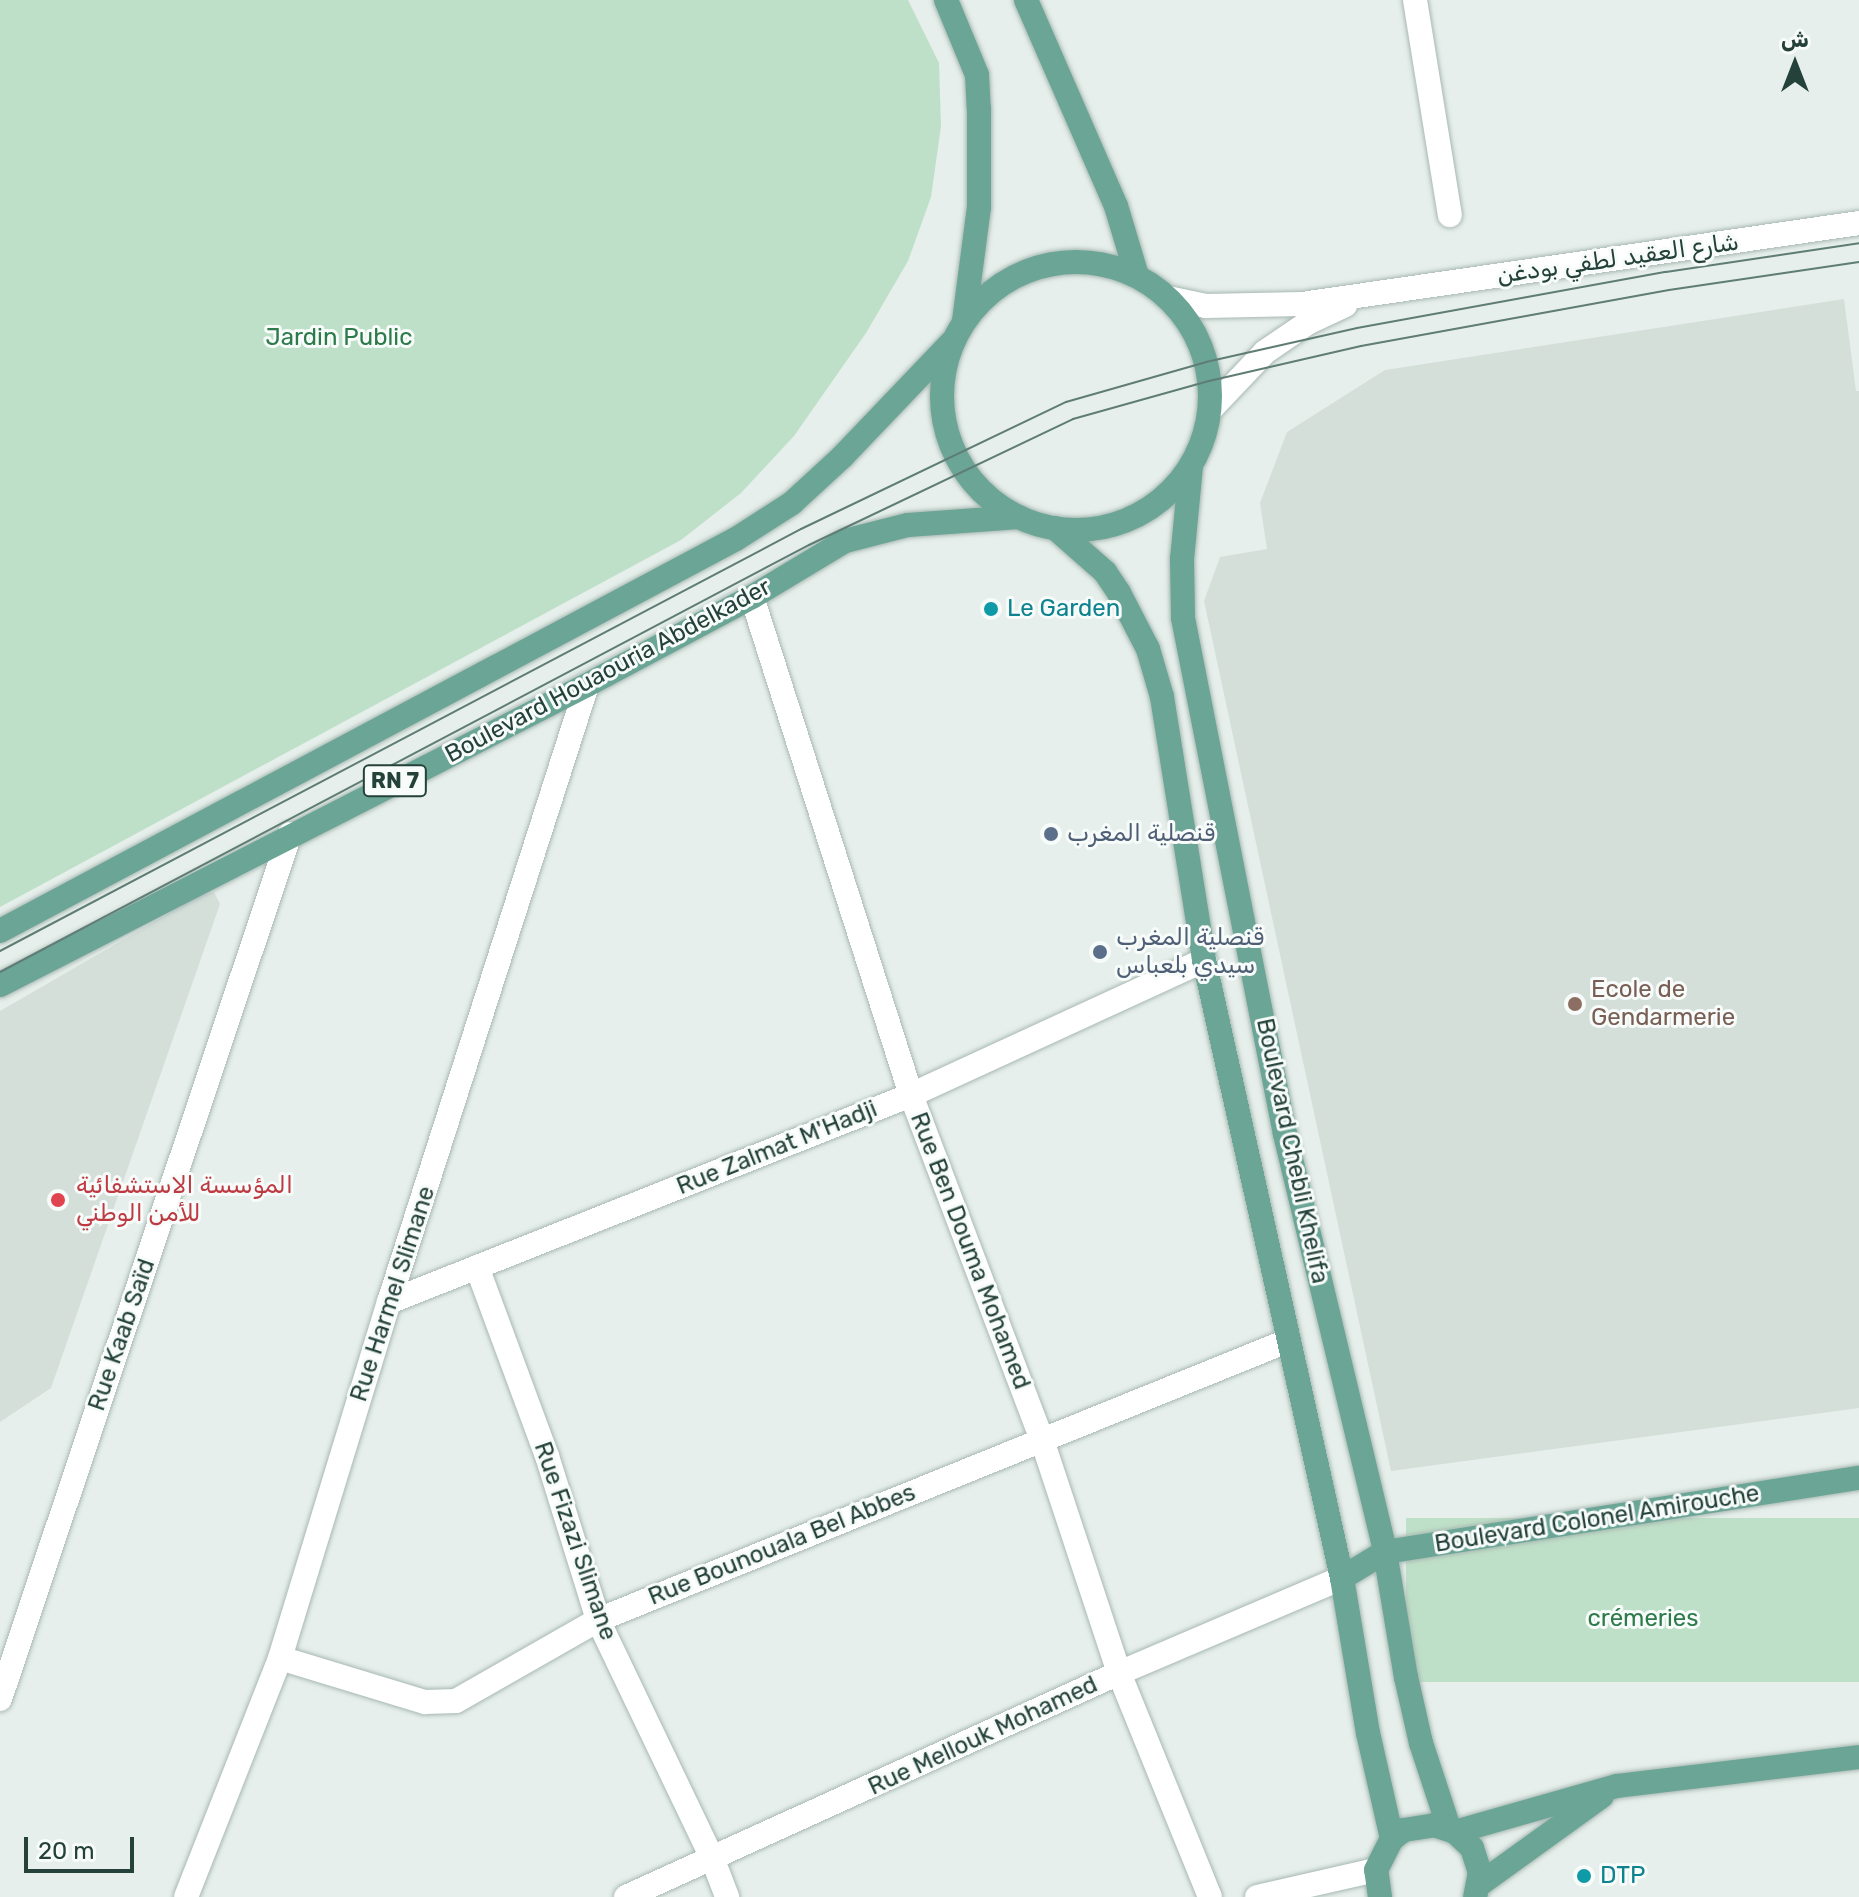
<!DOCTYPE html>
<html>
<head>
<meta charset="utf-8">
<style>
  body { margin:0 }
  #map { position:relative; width:1859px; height:1897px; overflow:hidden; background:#e6efeb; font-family:Rubik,Vazirmatn,sans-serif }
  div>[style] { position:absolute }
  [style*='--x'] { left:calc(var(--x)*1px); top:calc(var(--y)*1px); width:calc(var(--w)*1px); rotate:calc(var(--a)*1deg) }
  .built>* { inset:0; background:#d4dfda }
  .green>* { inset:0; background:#bfe0c8; transform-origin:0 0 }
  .roads { filter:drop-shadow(0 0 2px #a8b8b2) drop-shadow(0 0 2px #a8b8b2) }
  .street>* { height:24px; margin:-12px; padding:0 12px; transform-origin:12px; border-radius:12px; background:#fff }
  .secondary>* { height:24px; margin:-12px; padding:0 12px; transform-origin:12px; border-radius:12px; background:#fff }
  .primary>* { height:24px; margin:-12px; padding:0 12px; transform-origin:12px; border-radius:12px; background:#6aa596 }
  .primary>.ring { margin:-12px; padding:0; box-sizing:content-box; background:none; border:24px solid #6aa596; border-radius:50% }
  .tram>* { height:2px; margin:-1px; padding:0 1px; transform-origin:1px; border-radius:1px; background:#5f7d75 }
  .dots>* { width:22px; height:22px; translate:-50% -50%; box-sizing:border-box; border:4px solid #f7fbf9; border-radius:50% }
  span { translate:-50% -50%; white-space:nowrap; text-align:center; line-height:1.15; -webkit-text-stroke:6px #f7fbf9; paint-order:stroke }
  .shield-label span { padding:2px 6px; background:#f7fbf9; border:2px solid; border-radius:6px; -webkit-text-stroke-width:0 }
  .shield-label { font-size:22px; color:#24423a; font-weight:700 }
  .street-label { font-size:24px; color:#24423a }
  .park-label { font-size:24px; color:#2d7a4b }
  .culture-label { font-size:24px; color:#0d838f }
  .left { translate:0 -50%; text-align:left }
  .service-label { font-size:24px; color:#4e5e75 }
  .education-label { font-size:24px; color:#785e54 }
  .health-label { font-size:24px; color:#be3a42 }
  .north { position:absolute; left:1755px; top:24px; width:80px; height:80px; -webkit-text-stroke:6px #f7fbf9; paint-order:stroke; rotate:0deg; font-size:22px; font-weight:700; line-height:32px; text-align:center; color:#24423a }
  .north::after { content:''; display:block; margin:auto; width:28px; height:36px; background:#24423a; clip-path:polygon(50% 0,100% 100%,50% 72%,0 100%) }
  .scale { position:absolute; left:24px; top:1837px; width:110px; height:36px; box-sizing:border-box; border:4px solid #24423a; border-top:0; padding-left:10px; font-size:24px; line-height:28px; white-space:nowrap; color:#24423a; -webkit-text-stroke:6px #f7fbf9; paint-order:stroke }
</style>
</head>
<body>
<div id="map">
  <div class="built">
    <i style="clip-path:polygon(1844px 299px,1856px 391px,1859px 391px,1859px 1408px,1391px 1471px,1204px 601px,1220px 557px,1267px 549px,1260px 503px,1287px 432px,1385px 370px)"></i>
    <i style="clip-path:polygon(214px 892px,220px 904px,51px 1388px,0 1422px,0 1011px,199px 896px)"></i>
  </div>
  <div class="green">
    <i style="clip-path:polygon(0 0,908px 0,939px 63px,941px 126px,931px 197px,908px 261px,866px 333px,794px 436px,741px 493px,681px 540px,0 907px)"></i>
    <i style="left:1859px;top:1518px;width:164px;height:453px;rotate:90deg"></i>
  </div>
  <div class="roads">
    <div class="street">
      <i style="--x:1415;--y:0;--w:218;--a:80.8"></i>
      <i style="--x:752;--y:597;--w:523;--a:72.29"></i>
      <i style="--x:911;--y:1095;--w:369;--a:69.2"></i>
      <i style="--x:1042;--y:1440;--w:245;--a:71.7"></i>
      <i style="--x:1119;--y:1673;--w:242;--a:67.9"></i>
      <i style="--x:477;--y:1267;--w:202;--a:69.7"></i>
      <i style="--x:547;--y:1456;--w:172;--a:72.7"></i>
      <i style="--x:598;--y:1620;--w:266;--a:64.4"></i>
      <i style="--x:713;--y:1860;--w:40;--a:69"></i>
      <i style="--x:389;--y:1302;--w:562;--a:-21.63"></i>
      <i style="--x:911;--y:1095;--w:323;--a:-24.7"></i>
      <i style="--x:280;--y:1658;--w:152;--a:16.9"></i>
      <i style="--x:425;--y:1702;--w:31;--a:-2"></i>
      <i style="--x:456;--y:1701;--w:163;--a:-29.7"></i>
      <i style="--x:598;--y:1620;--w:743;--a:-22.04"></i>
      <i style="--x:0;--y:1699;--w:912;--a:-71.47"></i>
      <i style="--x:186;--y:1897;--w:257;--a:-68.5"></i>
      <i style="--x:280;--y:1658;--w:372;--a:-73"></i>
      <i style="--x:389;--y:1302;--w:648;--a:-72.21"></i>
      <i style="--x:626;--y:1897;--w:542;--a:-24.44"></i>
      <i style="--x:1119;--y:1673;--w:242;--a:-23.1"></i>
      <i style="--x:1257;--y:1897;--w:122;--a:-12.8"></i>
    </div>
    <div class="secondary">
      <i style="--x:1168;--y:298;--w:39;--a:12"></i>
      <i style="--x:1206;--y:306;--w:96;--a:-1.2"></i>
      <i style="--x:1302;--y:304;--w:563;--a:-8.27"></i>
      <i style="--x:1210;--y:410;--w:80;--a:-46.5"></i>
      <i style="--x:1265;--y:352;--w:53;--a:-34.3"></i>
      <i style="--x:1309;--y:322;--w:40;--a:-25"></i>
    </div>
    <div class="primary">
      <i style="--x:946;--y:0;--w:81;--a:67.5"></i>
      <i style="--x:977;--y:75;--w:34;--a:87"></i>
      <i style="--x:979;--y:109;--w:98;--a:90"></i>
      <i style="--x:979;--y:207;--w:115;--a:97.5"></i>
      <i style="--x:1026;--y:0;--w:225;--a:66.4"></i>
      <i style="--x:1116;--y:206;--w:73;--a:73.3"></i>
      <i class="ring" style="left:942px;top:262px;width:244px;height:244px"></i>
      <i style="--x:1191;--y:466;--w:93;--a:95.5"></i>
      <i style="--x:1182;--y:559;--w:59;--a:89"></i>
      <i style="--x:1183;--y:618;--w:526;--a:78.82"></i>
      <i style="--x:1285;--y:1134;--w:430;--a:76.5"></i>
      <i style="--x:1385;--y:1552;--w:127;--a:80.5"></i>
      <i style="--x:1406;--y:1677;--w:68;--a:77.2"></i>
      <i style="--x:1421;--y:1743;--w:89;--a:71.8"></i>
      <i style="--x:1055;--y:528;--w:67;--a:41.3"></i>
      <i style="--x:1105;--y:572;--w:25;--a:56"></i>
      <i style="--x:1119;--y:593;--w:63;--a:62.6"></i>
      <i style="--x:1148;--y:649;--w:50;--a:73.7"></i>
      <i style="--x:1162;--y:697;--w:266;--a:80.9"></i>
      <i style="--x:1204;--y:960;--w:633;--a:77.41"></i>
      <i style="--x:1342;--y:1578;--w:157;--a:80.5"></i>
      <i style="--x:1368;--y:1733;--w:109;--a:77.2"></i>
      <i style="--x:0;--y:931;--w:834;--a:-28.04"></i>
      <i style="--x:736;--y:539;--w:67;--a:-32.7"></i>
      <i style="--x:792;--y:503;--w:68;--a:-42.6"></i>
      <i style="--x:842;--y:457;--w:159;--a:-46.3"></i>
      <i style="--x:0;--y:985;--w:659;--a:-27.07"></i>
      <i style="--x:587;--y:685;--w:187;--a:-28.1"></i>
      <i style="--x:752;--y:597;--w:109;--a:-31.1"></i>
      <i style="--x:845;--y:541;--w:65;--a:-14.3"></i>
      <i style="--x:908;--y:525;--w:111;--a:-4.1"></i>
      <i style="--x:1342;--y:1578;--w:50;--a:-31.2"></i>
      <i style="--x:1385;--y:1552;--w:480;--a:-8.9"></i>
      <i style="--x:1455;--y:1832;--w:168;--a:-15.9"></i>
      <i style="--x:1617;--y:1786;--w:244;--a:-6.8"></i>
      <i style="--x:1480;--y:1884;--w:150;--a:-35.8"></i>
      <i style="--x:1380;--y:1897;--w:27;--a:-98"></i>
      <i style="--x:1376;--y:1870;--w:35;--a:-63"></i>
      <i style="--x:1392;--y:1839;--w:15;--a:-37"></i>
      <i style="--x:1404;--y:1830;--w:30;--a:-9"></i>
      <i style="--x:1434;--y:1825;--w:22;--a:18"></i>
      <i style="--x:1455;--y:1832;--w:23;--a:43"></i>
      <i style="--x:1472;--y:1848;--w:25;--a:72"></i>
      <i style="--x:1480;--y:1872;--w:25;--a:101"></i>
    </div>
  </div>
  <div class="tram">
    <i style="--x:0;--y:951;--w:905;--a:-27.78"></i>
    <i style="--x:801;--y:529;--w:294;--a:-25.6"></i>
    <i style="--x:1066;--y:402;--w:146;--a:-15.9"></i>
    <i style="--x:1206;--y:362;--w:155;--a:-12.7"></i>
    <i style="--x:1357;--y:328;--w:314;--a:-10.3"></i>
    <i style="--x:1666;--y:272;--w:195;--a:-8.5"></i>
    <i style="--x:0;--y:972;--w:915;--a:-27.83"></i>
    <i style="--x:809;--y:545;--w:293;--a:-25.5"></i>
    <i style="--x:1073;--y:419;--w:141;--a:-15.6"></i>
    <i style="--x:1209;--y:381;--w:156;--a:-13"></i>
    <i style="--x:1361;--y:346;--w:313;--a:-10.3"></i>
    <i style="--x:1669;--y:290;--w:192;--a:-8.4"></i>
  </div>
  <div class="dots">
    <i style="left:991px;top:609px;background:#0f9aa8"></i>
    <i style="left:1051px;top:834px;background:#5c6f8a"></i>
    <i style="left:1100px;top:952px;background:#5c6f8a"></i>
    <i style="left:1575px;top:1004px;background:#8d6e63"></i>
    <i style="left:58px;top:1200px;background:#e0444e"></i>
    <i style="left:1584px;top:1876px;background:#0f9aa8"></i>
  </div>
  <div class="shield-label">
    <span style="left:395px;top:781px">RN 7</span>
  </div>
  <div class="street-label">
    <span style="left:1618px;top:259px;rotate:-8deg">شارع العقيد لطفي بودغن</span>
    <span style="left:608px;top:671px;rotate:-28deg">Boulevard Houaouria Abdelkader</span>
    <span style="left:777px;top:1148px;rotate:-22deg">Rue Zalmat M'Hadji</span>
    <span style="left:1292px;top:1151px;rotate:78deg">Boulevard Chebli Khelifa</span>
    <span style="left:970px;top:1251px;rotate:69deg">Rue Ben Douma Mohamed</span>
    <span style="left:393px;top:1294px;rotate:-72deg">Rue Harmel Slimane</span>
    <span style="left:122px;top:1335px;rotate:-71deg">Rue Kaab Saïd</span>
    <span style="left:1597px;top:1519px;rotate:-9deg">Boulevard Colonel Amirouche</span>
    <span style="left:575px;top:1541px;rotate:71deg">Rue Fizazi Slimane</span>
    <span style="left:782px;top:1545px;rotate:-22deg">Rue Bounouala Bel Abbes</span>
    <span style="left:983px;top:1736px;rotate:-25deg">Rue Mellouk Mohamed</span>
  </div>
  <div class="park-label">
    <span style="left:339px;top:338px">Jardin Public</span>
    <span style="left:1643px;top:1619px">crémeries</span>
  </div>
  <div class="culture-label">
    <span class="left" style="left:1007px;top:609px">Le Garden</span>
    <span class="left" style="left:1600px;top:1876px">DTP</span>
  </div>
  <div class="service-label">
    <span class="left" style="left:1067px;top:834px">قنصلية المغرب</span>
    <span class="left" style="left:1116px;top:952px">قنصلية المغرب<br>سيدي بلعباس</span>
  </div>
  <div class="education-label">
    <span class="left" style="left:1591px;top:1004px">Ecole de<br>Gendarmerie</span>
  </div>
  <div class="health-label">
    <span class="left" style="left:76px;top:1200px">المؤسسة الاستشفائية<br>للأمن الوطني</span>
  </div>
  <div class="north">ش</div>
  <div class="scale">20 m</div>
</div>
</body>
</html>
